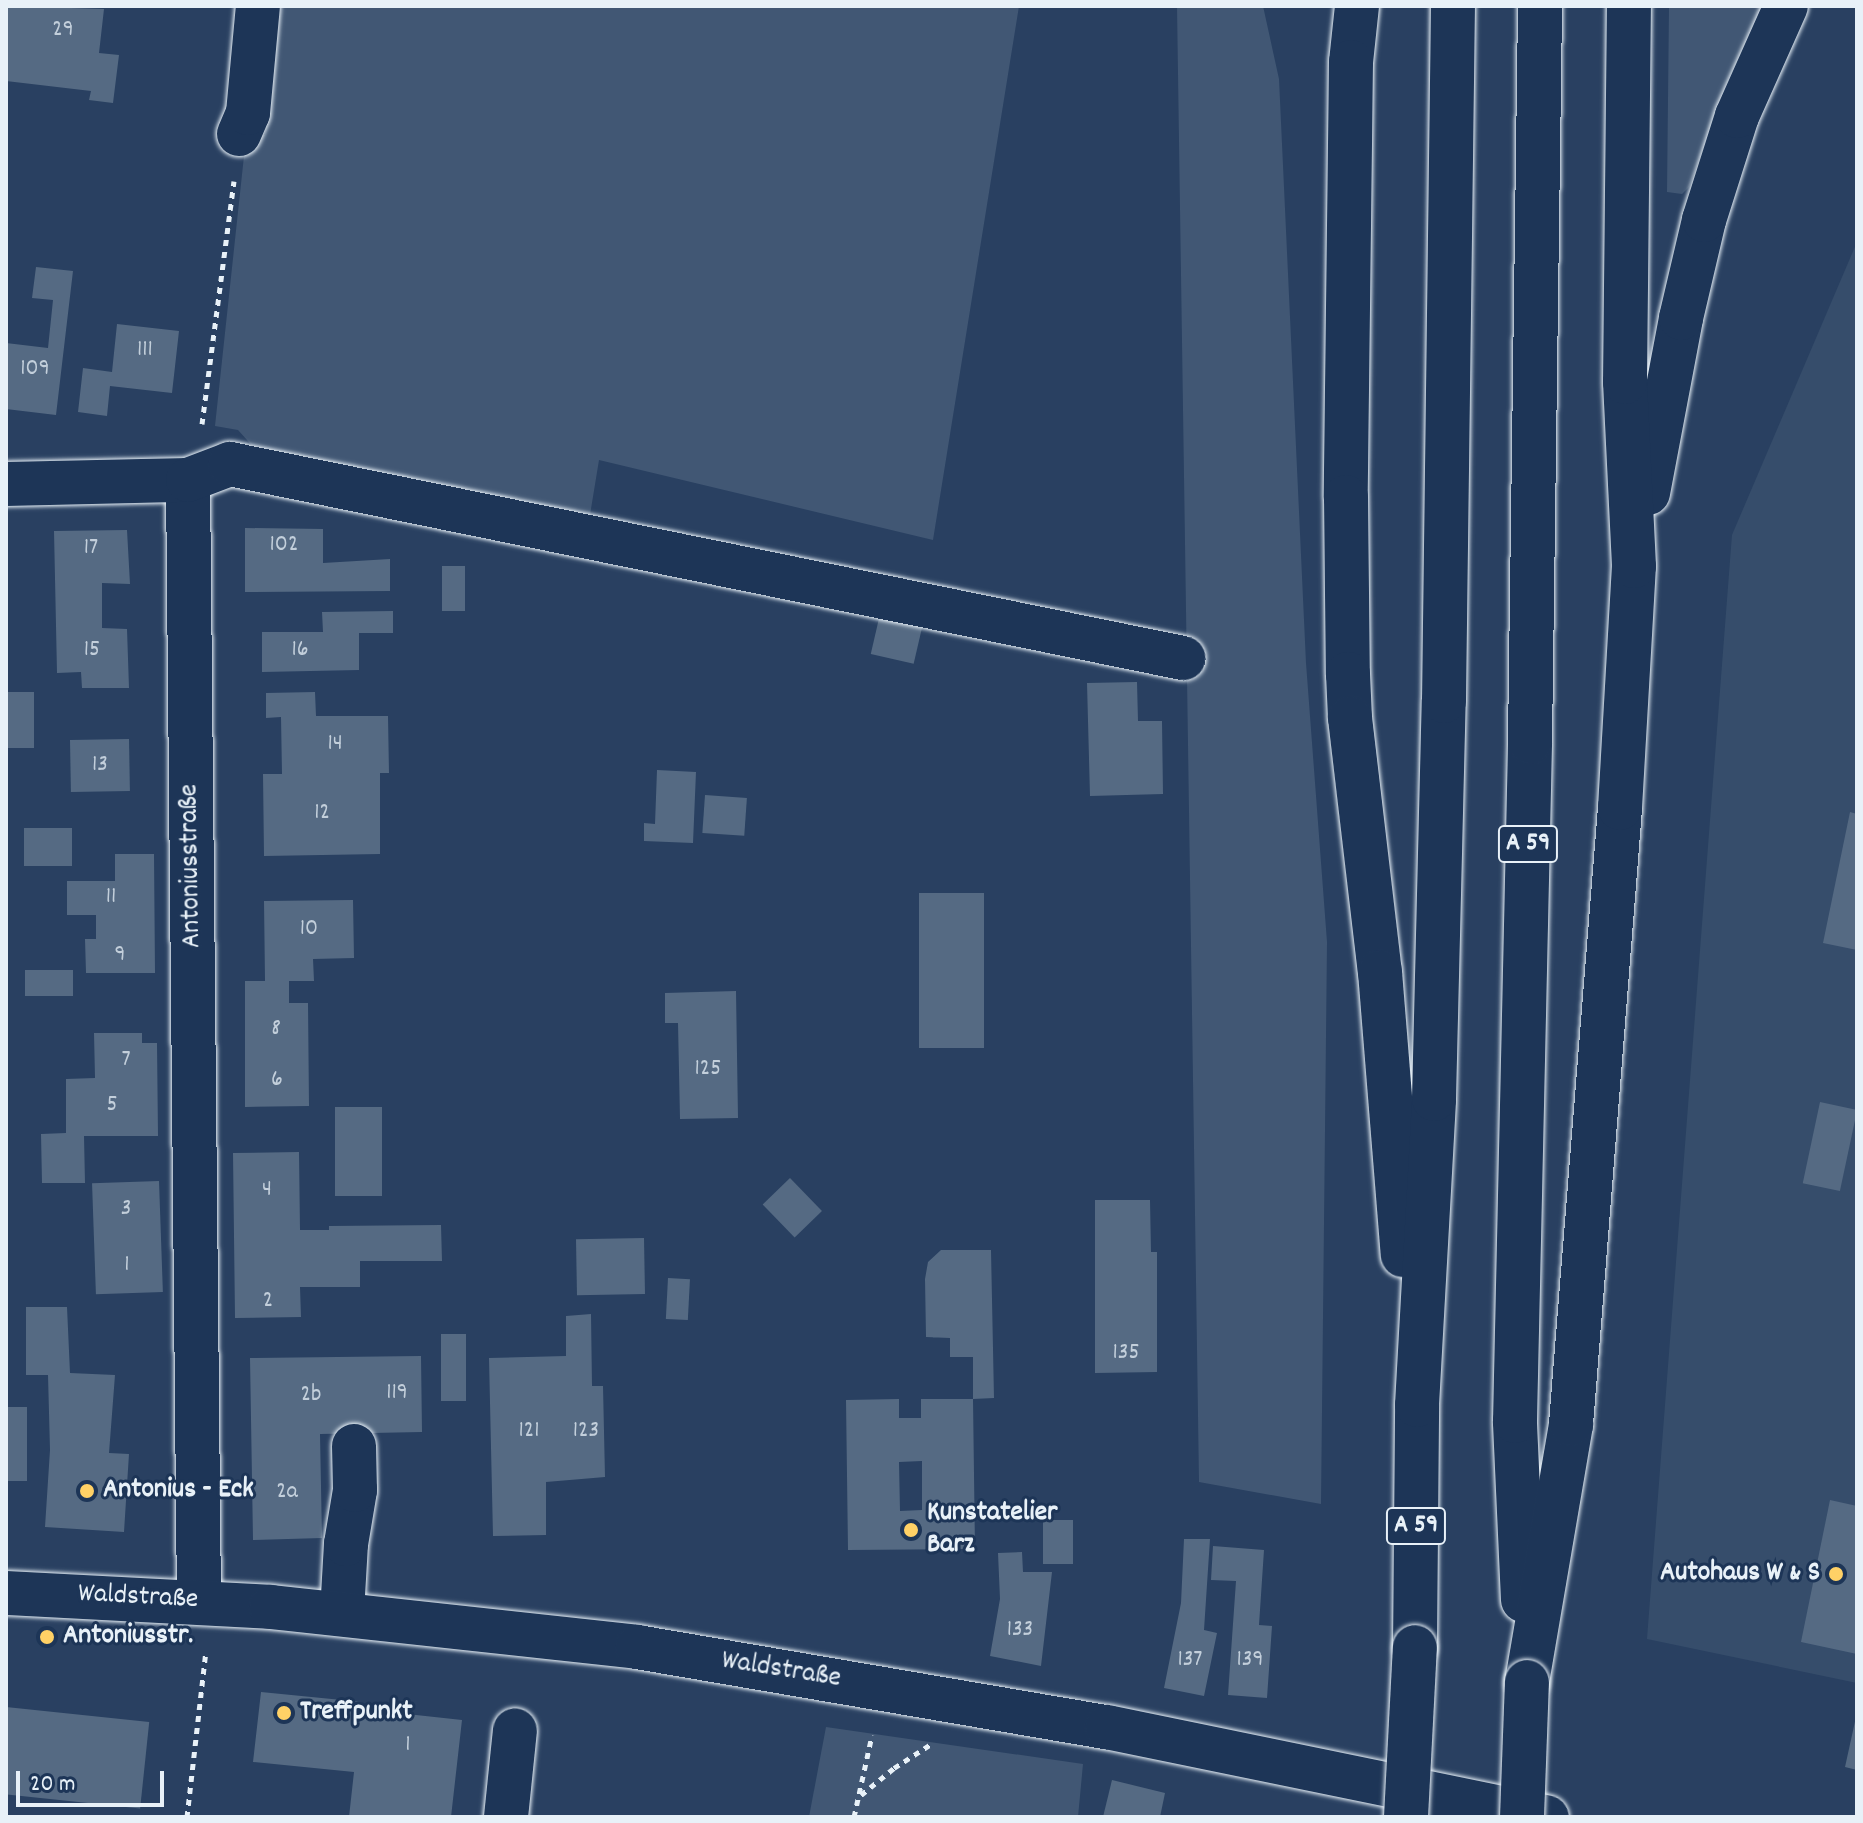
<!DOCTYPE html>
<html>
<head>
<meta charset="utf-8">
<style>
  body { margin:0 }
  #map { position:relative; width:1863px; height:1823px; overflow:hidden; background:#294061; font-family:Dekko,sans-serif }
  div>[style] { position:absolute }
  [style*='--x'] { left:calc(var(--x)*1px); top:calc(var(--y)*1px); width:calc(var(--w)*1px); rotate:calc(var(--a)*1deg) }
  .built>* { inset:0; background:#364d6b }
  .green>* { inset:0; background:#415774 }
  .building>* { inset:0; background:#556a83; transform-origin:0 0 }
  .path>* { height:5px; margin-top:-2.5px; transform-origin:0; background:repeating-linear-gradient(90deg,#e8f1f8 0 6px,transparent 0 12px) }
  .roads { filter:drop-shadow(0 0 2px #e8f1f8) drop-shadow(0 0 2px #e8f1f8) }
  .minor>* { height:44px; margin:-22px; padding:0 22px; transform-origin:22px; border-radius:22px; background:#1d3557 }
  .major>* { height:44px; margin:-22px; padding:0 22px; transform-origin:22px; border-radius:22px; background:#1d3557 }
  .highway>* { height:44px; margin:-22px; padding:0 22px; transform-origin:22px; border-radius:22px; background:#1d3557 }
  .bridges { filter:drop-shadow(0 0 2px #e8f1f8) drop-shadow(0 0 2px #e8f1f8) }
  .highway-bridge>* { height:44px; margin:-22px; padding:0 22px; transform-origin:22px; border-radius:22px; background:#1d3557 }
  .dots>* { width:22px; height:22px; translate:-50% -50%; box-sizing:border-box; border:4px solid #1d3557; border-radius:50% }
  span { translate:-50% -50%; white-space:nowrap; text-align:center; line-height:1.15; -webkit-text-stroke:6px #1d3557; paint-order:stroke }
  .number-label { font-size:24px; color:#c3cfdb }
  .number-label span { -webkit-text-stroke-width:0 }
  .shield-label span { padding:2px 6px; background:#1d3557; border:2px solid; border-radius:6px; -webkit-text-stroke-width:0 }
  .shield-label { font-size:26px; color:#e8f1f8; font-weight:700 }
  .street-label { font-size:28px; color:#e8f1f8 }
  .poi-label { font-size:28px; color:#e8f1f8; font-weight:700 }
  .left { translate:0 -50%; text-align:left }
  .right { translate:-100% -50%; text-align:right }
  .frame { position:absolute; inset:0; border:8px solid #e8f1f8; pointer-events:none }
  .scale { position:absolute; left:16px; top:1771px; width:148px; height:36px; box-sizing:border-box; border:4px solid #e8f1f8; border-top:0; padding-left:10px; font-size:24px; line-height:28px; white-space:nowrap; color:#e8f1f8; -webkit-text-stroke:6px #1d3557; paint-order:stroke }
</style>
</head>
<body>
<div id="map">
  <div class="built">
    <i style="clip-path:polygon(1857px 242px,1857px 1683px,1647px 1639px,1732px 535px)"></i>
  </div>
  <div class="green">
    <i style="clip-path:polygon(281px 6px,1019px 6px,933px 540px,599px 460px,589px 521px,256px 450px,238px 430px,215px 426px,244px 156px,257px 135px,265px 135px)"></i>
    <i style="clip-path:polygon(1177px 6px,1263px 6px,1279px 79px,1306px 663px,1327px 942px,1321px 1504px,1199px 1482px)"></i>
    <i style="clip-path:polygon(1669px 6px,1763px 6px,1727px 82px,1689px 187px,1682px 194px,1667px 192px)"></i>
    <i style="clip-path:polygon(826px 1727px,1083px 1764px,1078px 1817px,809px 1817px)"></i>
  </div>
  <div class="building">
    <i style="clip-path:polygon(6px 6px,104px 9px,99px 53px,119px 55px,113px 103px,89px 100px,91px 91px,6px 81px)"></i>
    <i style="clip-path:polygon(36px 267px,73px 271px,56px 415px,6px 409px,6px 343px,48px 348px,53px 300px,32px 298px)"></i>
    <i style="clip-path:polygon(117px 324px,179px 331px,172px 393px,110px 386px,107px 416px,78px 412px,83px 368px,112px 372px)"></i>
    <i style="clip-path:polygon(245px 528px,323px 529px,323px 563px,390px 559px,390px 591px,245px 592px)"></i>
    <i style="clip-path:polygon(127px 530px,130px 584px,102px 583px,102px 628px,127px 629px,129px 688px,82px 688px,81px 672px,57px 673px,54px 531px)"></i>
    <i style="left:442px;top:566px;width:23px;height:45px"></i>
    <i style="clip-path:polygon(393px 611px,393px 633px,359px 633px,359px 670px,262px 672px,262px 632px,323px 632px,322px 612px)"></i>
    <i style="left:880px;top:614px;width:44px;height:41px;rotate:13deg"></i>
    <i style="clip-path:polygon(1137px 682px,1138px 721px,1162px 721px,1163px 794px,1090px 796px,1087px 683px)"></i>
    <i style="left:6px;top:692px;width:28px;height:56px"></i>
    <i style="clip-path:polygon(315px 692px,316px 716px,388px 716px,389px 773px,380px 773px,380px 854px,264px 856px,263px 774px,282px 774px,281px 717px,266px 718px,266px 693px)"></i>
    <i style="left:129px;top:739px;width:52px;height:59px;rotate:89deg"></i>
    <i style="clip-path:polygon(657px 770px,696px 772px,693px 843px,644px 841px,644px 823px,655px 824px)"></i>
    <i style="left:705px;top:795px;width:42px;height:38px;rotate:4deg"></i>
    <i style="clip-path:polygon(1850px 812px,1857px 814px,1857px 950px,1823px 943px)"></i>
    <i style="left:72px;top:828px;width:38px;height:48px;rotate:90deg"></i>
    <i style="clip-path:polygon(115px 854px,154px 854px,155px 973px,86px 973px,85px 939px,96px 939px,96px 915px,67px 915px,67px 881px,115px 881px)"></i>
    <i style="left:919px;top:893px;width:65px;height:155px"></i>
    <i style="clip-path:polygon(353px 900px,354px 958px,313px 959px,314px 981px,289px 981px,289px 1003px,308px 1003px,309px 1106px,245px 1107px,245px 981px,265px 981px,264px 901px)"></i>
    <i style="left:25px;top:970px;width:48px;height:26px"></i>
    <i style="clip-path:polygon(736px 991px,738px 1118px,680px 1119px,678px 1023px,665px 1023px,665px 993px)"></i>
    <i style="clip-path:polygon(94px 1033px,142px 1033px,142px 1043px,157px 1043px,158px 1136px,84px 1136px,85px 1183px,42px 1183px,41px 1134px,66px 1133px,66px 1079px,95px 1078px)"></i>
    <i style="left:1820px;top:1102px;width:38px;height:83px;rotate:12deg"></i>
    <i style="left:335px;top:1107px;width:47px;height:89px"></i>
    <i style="clip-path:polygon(299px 1152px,300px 1230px,329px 1230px,329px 1226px,441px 1225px,442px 1261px,360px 1261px,360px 1287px,300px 1287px,301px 1317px,235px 1318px,233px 1153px)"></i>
    <i style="left:790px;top:1178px;width:46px;height:38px;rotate:46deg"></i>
    <i style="left:159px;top:1181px;width:111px;height:67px;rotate:88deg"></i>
    <i style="clip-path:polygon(1095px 1200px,1150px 1200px,1151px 1252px,1157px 1252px,1157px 1372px,1095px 1373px)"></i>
    <i style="left:644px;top:1238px;width:56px;height:68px;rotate:89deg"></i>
    <i style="clip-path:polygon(evenodd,941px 1250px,991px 1250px,994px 1398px,973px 1399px,975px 1549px,848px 1550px,846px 1400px,899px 1399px,899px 1418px,921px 1418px,921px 1399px,973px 1399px,973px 1357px,950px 1357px,950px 1338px,926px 1337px,925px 1279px,928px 1262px,941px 1250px,922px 1461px,922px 1510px,900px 1511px,899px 1462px,922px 1461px)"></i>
    <i style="left:668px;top:1278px;width:22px;height:41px;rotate:3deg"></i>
    <i style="clip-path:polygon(26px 1307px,67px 1307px,70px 1373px,115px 1375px,109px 1453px,129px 1454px,124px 1532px,45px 1527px,50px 1450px,48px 1375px,26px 1375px)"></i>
    <i style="clip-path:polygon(591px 1314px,592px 1386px,603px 1386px,605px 1477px,546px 1482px,546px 1535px,493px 1536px,489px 1358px,566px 1356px,566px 1316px)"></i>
    <i style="left:441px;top:1334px;width:25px;height:67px"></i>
    <i style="clip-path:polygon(421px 1356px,422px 1432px,320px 1434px,322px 1538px,253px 1540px,250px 1358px)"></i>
    <i style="left:6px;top:1407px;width:21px;height:74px"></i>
    <i style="clip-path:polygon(1830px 1500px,1857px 1506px,1857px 1654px,1801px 1642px)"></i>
    <i style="left:1043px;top:1520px;width:30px;height:44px"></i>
    <i style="clip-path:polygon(1184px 1539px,1210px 1539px,1204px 1630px,1217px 1633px,1204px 1696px,1164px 1688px,1181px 1603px)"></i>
    <i style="clip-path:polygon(1213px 1546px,1264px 1550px,1259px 1625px,1272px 1626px,1267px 1698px,1228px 1695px,1236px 1581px,1211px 1580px)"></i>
    <i style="clip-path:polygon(1022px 1552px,1023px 1572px,1052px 1572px,1041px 1666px,990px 1656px,1000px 1599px,998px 1553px)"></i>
    <i style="clip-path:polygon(261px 1692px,362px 1702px,361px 1709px,462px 1720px,451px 1817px,349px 1817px,354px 1772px,253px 1762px)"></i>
    <i style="left:6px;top:1707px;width:144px;height:87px;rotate:6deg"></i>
    <i style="clip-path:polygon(1856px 1717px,1857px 1717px,1857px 1770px,1845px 1767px)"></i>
    <i style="clip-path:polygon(1112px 1780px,1165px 1793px,1160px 1817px,1103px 1817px)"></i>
  </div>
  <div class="path">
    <i style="--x:202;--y:424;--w:245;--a:-82.5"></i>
    <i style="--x:861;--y:1795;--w:43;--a:-39.3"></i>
    <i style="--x:894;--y:1768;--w:44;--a:-33"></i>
    <i style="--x:187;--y:1817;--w:167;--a:-83.5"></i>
    <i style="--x:854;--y:1817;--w:84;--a:-77.6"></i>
  </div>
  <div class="roads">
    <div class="minor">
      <i style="--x:239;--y:134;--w:23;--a:-67"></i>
      <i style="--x:248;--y:113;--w:107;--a:-84.7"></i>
      <i style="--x:188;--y:480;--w:1121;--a:89.44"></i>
      <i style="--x:6;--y:484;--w:182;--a:-1.3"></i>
      <i style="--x:188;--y:480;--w:45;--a:-20.9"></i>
      <i style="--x:230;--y:464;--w:973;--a:11.51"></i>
      <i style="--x:342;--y:1613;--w:69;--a:-86.7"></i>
      <i style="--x:346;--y:1544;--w:55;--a:-80.5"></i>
      <i style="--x:355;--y:1490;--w:44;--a:-91.3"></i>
      <i style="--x:506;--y:1817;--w:87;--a:-84.1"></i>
    </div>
    <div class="major">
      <i style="--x:6;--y:1593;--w:265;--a:3"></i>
      <i style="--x:271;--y:1607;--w:368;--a:6.2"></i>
      <i style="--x:637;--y:1647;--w:477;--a:9.7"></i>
      <i style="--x:1107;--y:1727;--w:449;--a:11.6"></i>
    </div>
    <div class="highway">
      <i style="--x:1357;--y:6;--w:56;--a:96.1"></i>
      <i style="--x:1351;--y:62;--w:435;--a:90.7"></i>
      <i style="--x:1346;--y:497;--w:177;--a:89.4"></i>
      <i style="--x:1348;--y:674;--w:44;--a:87.4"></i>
      <i style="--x:1350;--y:718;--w:256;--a:83.3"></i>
      <i style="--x:1380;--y:972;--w:284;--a:85.4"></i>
      <i style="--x:1648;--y:493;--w:178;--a:-79.3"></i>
      <i style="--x:1681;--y:318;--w:101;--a:-76.8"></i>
      <i style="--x:1704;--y:220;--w:109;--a:-72.4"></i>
      <i style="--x:1737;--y:116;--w:120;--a:-66"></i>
      <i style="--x:1523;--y:1600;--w:179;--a:-92.6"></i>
      <i style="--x:1515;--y:1421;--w:679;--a:-88.73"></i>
      <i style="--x:1530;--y:742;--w:736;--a:-89.22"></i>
      <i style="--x:1415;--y:1647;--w:242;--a:-89.5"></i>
      <i style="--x:1417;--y:1405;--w:306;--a:-86.8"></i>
      <i style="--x:1434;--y:1099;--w:398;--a:-88.6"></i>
      <i style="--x:1444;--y:701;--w:695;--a:-89.26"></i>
      <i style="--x:1527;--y:1682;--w:262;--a:-80.3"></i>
      <i style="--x:1571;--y:1424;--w:618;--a:-85.45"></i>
      <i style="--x:1620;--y:808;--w:242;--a:-86.7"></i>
      <i style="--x:1634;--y:566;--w:184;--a:-92.8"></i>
      <i style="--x:1625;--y:382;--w:376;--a:-89.4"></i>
    </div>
  </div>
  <div class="bridges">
    <div class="highway-bridge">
      <i style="--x:1406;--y:1817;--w:170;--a:-87"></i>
      <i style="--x:1522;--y:1817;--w:135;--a:-87.9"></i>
    </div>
  </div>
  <div class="dots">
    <i style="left:87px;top:1491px;background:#ffd166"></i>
    <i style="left:911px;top:1530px;background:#ffd166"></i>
    <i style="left:1836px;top:1574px;background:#ffd166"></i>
    <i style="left:47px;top:1637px;background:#ffd166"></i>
    <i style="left:284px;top:1713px;background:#ffd166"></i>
  </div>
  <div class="number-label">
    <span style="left:63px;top:31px">29</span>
    <span style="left:145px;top:351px">111</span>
    <span style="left:35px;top:370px">109</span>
    <span style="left:284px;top:546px">102</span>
    <span style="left:91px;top:549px">17</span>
    <span style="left:92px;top:651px">15</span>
    <span style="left:300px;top:651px">16</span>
    <span style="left:335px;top:745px">14</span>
    <span style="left:100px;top:766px">13</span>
    <span style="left:322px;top:814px">12</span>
    <span style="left:111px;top:898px">11</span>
    <span style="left:309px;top:930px">10</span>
    <span style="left:120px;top:956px">9</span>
    <span style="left:276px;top:1030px">8</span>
    <span style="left:126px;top:1061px">7</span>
    <span style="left:708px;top:1070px">125</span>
    <span style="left:277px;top:1081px">6</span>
    <span style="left:112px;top:1106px">5</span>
    <span style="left:267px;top:1191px">4</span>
    <span style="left:126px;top:1210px">3</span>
    <span style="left:127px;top:1266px">1</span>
    <span style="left:268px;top:1302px">2</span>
    <span style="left:1126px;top:1354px">135</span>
    <span style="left:397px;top:1394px">119</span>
    <span style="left:311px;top:1396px">2b</span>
    <span style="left:529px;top:1432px">121</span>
    <span style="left:586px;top:1432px">123</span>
    <span style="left:287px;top:1493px">2a</span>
    <span style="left:1020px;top:1631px">133</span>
    <span style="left:1190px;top:1661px">137</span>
    <span style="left:1250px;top:1661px">139</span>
    <span style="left:408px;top:1746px">1</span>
  </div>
  <div class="shield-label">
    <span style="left:1528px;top:844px">A 59</span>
    <span style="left:1416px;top:1526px">A 59</span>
  </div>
  <div class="street-label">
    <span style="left:192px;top:866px;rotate:-91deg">Antoniusstraße</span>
    <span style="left:138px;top:1598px;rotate:3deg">Waldstraße</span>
    <span style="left:781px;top:1671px;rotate:9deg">Waldstraße</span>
  </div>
  <div class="poi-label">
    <span class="left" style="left:103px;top:1491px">Antonius - Eck</span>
    <span class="left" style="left:927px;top:1530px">Kunstatelier<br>Barz</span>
    <span class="right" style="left:1820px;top:1574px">Autohaus W &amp; S</span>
    <span class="left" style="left:63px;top:1637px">Antoniusstr.</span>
    <span class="left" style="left:300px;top:1713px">Treffpunkt</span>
  </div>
  <div class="frame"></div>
  <div class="scale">20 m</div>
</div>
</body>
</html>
